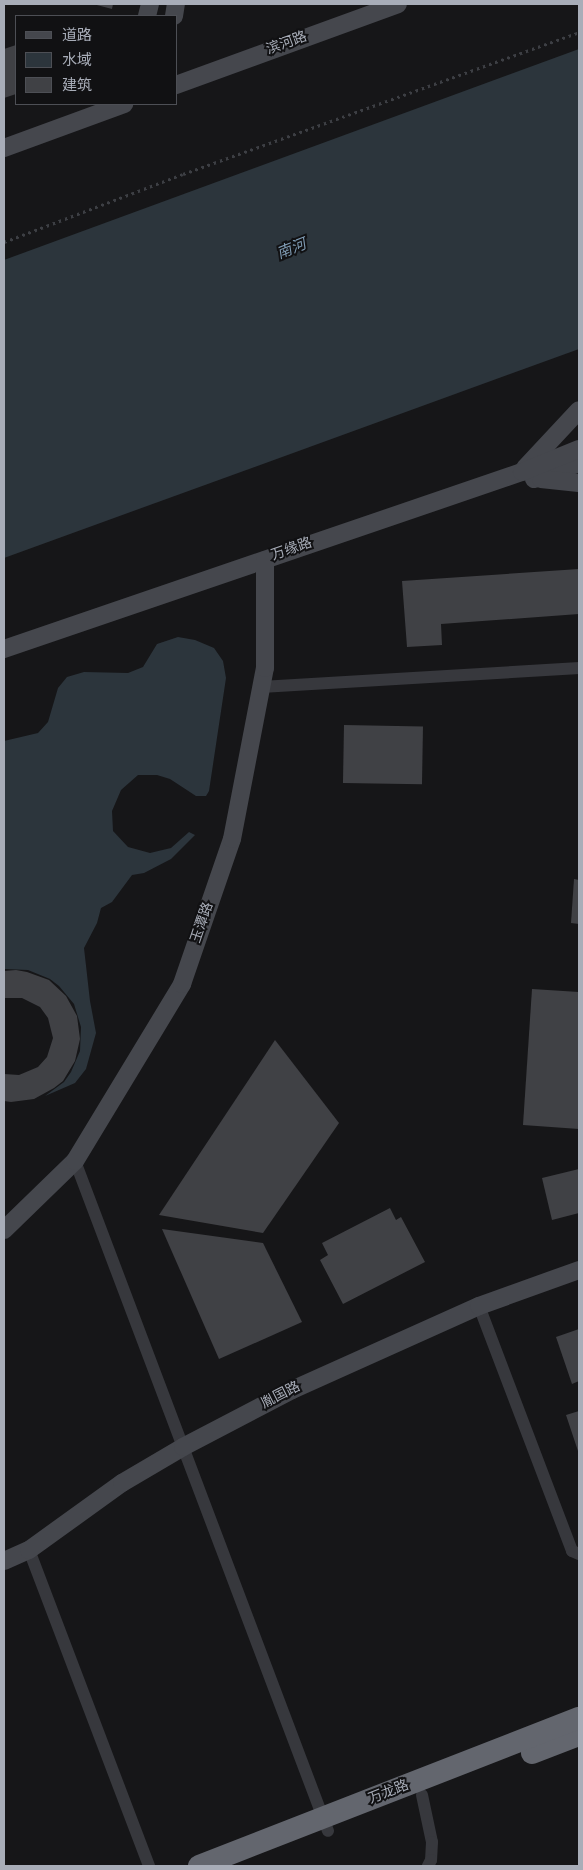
<!DOCTYPE html>
<html>
<head>
<meta charset="utf-8">
<style>
  body { margin:0 }
  #map { position:relative; width:583px; height:1870px; overflow:hidden; background:#161618; font-family:Overpass,"Noto Sans SC",sans-serif }
  div>[style] { position:absolute }
  [style*='--x'] { left:calc(var(--x)*1px); top:calc(var(--y)*1px); width:calc(var(--w)*1px); rotate:calc(var(--a)*1deg) }
  .water>* { inset:0; background:#2c353c }
  .building>* { inset:0; background:#404145; transform-origin:0 0 }
  .path>* { height:2.5px; margin-top:-1.25px; transform-origin:0; background:repeating-linear-gradient(90deg,#3d3f44 0 2.5px,transparent 0 6.5px) }
  .street>* { height:12px; margin:-6px; padding:0 6px; transform-origin:6px; border-radius:6px; background:#37383d }
  .secondary>* { height:18px; margin:-9px; padding:0 9px; transform-origin:9px; border-radius:9px; background:#45474d }
  .highway>* { height:22px; margin:-11px; padding:0 11px; transform-origin:11px; border-radius:11px; background:#63666e }
  span { translate:-50% -50%; white-space:nowrap; text-align:center; line-height:1.15; -webkit-text-stroke:4px #111113; paint-order:stroke }
  .street-label { font-size:14px; color:#a8adb8 }
  .water-label { font-size:15px; color:#7f9bb3; font-style:italic }
  .frame { position:absolute; inset:0; border:5px solid #a8adb8; pointer-events:none }
  .legend { position:absolute; left:15px; top:15px; width:162px; height:90px; box-sizing:border-box; background:#111113; border:1px solid #4d4f55; margin:0; padding:6px 9px; list-style:none; font-size:15px; color:#a8adb8 }
  .legend li { display:flex; align-items:center; gap:10px; height:25px }
  .legend b { width:25px; border:1px solid #4d4f55 }
</style>
</head>
<body>
<div id="map">
  <div class="water">
    <i style="clip-path:polygon(579px 49px,579px 349px,4px 558px,4px 260px)"></i>
    <i style="clip-path:polygon(178px 637px,195px 640px,214px 648px,223px 661px,226px 678px,209px 791px,206px 796px,196px 796px,170px 779px,157px 775px,138px 775px,121px 790px,112px 811px,113px 831px,128px 847px,150px 853px,171px 848px,189px 832px,195px 835px,171px 859px,144px 873px,132px 875px,112px 902px,101px 908px,97px 923px,84px 948px,90px 1001px,96px 1033px,86px 1069px,75px 1083px,45px 1096px,64px 1082px,71px 1072px,80px 1051px,81px 1027px,74px 1004px,59px 986px,50px 979px,28px 970px,4px 969px,4px 741px,38px 733px,48px 722px,58px 688px,67px 677px,84px 672px,128px 673px,143px 667px,157px 644px)"></i>
  </div>
  <div class="building">
    <i style="clip-path:polygon(93px 4px,113px 4px,112px 9px)"></i>
    <i style="clip-path:polygon(16px 45px,16px 94px,4px 98px,4px 49px)"></i>
    <i style="clip-path:polygon(579px 569px,579px 614px,441px 624px,442px 645px,407px 647px,402px 581px)"></i>
    <i style="left:344px;top:725px;width:79px;height:58px;rotate:1deg"></i>
    <i style="clip-path:polygon(574px 879px,579px 880px,579px 924px,571px 923px)"></i>
    <i style="clip-path:polygon(16px 970px,27px 972px,49px 980px,66px 996px,77px 1016px,80px 1039px,75px 1061px,63px 1081px,54px 1088px,34px 1099px,11px 1102px,4px 1101px,4px 1074px,19px 1075px,38px 1067px,47px 1057px,53px 1038px,48px 1018px,40px 1007px,22px 998px,4px 998px,4px 971px)"></i>
    <i style="clip-path:polygon(532px 989px,579px 992px,579px 1129px,523px 1125px)"></i>
    <i style="clip-path:polygon(275px 1040px,339px 1123px,263px 1233px,159px 1215px)"></i>
    <i style="clip-path:polygon(579px 1169px,579px 1213px,552px 1220px,542px 1178px)"></i>
    <i style="clip-path:polygon(390px 1208px,396px 1220px,401px 1217px,425px 1262px,343px 1304px,320px 1260px,328px 1255px,322px 1243px)"></i>
    <i style="clip-path:polygon(162px 1229px,263px 1243px,302px 1322px,219px 1359px)"></i>
    <i style="clip-path:polygon(579px 1329px,579px 1381px,572px 1384px,556px 1337px)"></i>
    <i style="clip-path:polygon(579px 1411px,579px 1454px,566px 1415px)"></i>
  </div>
  <div class="path">
    <i style="--x:4;--y:242;--w:191;--a:-20.8"></i>
    <i style="--x:183;--y:174;--w:421;--a:-19.7"></i>
  </div>
  <div class="street">
    <i style="--x:261;--y:687;--w:319;--a:-3.4"></i>
    <i style="--x:75;--y:1161;--w:716;--a:69.31"></i>
    <i style="--x:479;--y:1306;--w:262;--a:69.2"></i>
    <i style="--x:572;--y:1551;--w:8;--a:23"></i>
    <i style="--x:29;--y:1550;--w:338;--a:69.2"></i>
    <i style="--x:422;--y:1795;--w:48;--a:78"></i>
    <i style="--x:432;--y:1842;--w:18;--a:93"></i>
    <i style="--x:431;--y:1860;--w:7;--a:117"></i>
  </div>
  <div class="secondary">
    <i style="--x:147;--y:16;--w:12;--a:-76"></i>
    <i style="--x:174;--y:16;--w:12;--a:-81"></i>
    <i style="--x:176;--y:85;--w:236;--a:-20"></i>
    <i style="--x:4;--y:148;--w:128;--a:-20.1"></i>
    <i style="--x:525;--y:468;--w:79;--a:-47"></i>
    <i style="--x:534;--y:479;--w:48;--a:-19.6"></i>
    <i style="--x:541;--y:479;--w:38;--a:6"></i>
    <i style="--x:4;--y:649;--w:547;--a:-18.87"></i>
    <i style="--x:522;--y:472;--w:61;--a:-22"></i>
    <i style="--x:4;--y:1230;--w:99;--a:-44.2"></i>
    <i style="--x:75;--y:1161;--w:207;--a:-58.8"></i>
    <i style="--x:182;--y:984;--w:153;--a:-71"></i>
    <i style="--x:232;--y:839;--w:174;--a:-79.1"></i>
    <i style="--x:265;--y:668;--w:108;--a:-90"></i>
    <i style="--x:4;--y:1561;--w:27;--a:-24"></i>
    <i style="--x:29;--y:1550;--w:115;--a:-35.8"></i>
    <i style="--x:122;--y:1483;--w:71;--a:-30.5"></i>
    <i style="--x:183;--y:1447;--w:123;--a:-27.6"></i>
    <i style="--x:292;--y:1390;--w:205;--a:-24.2"></i>
    <i style="--x:479;--y:1306;--w:106;--a:-19.8"></i>
  </div>
  <div class="highway">
    <i style="--x:532;--y:1753;--w:50;--a:-21"></i>
    <i style="--x:199;--y:1866;--w:408;--a:-21.3"></i>
  </div>
  <div class="street-label">
    <span style="left:287px;top:44px;rotate:-20deg">滨河路</span>
    <span style="left:292px;top:550px;rotate:-19deg">万缘路</span>
    <span style="left:203px;top:923px;rotate:-71deg">玉潭路</span>
    <span style="left:281px;top:1396px;rotate:-27deg">胤国路</span>
    <span style="left:389px;top:1793px;rotate:-21deg">万龙路</span>
  </div>
  <div class="water-label">
    <span style="left:292px;top:250px;rotate:-22deg">南河</span>
  </div>
  <div class="frame"></div>
  <ul class="legend">
  <li><b style="height:6px;background:#45474d"></b>道路</li>
  <li><b style="height:14px;background:#2c353c"></b>水域</li>
  <li><b style="height:14px;background:#404145"></b>建筑</li>
  </ul>
</div>
</body>
</html>
